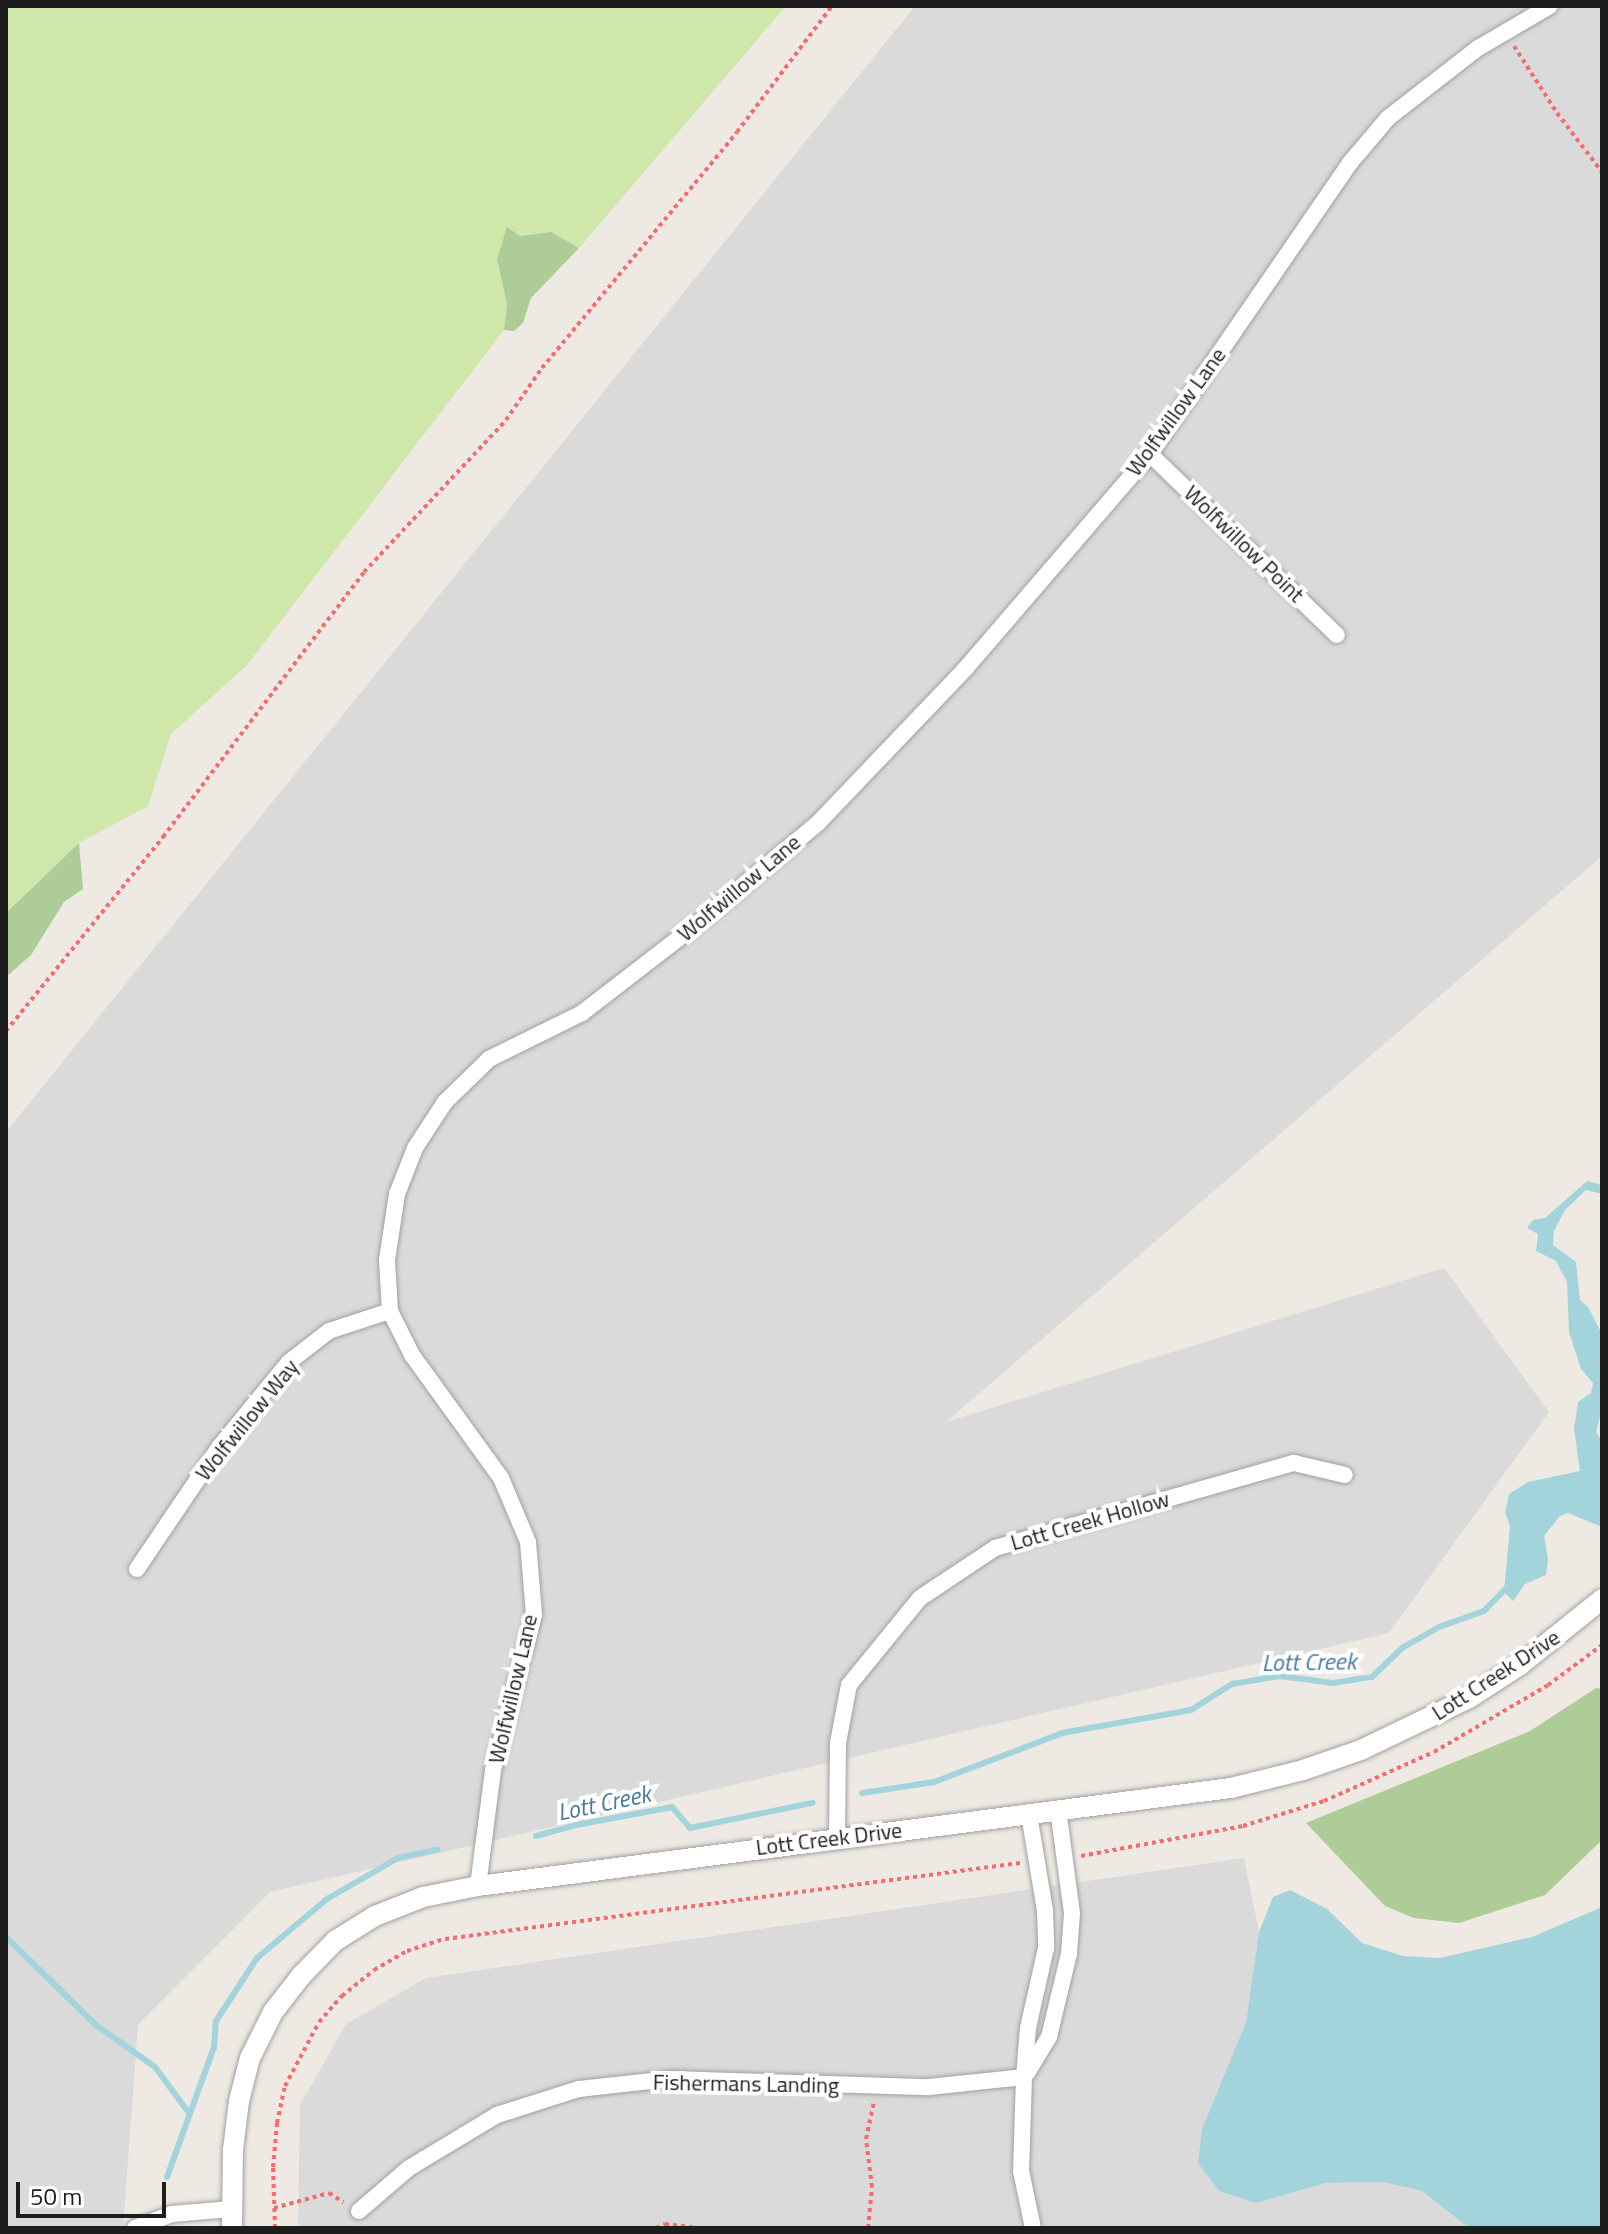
<!DOCTYPE html>
<html>
<head>
<meta charset="utf-8">
<style>
  body { margin:0 }
  #map { position:relative; width:1608px; height:2234px; overflow:hidden; background:#eee9e3; font-family:"Titillium Web",sans-serif }
  div>[style] { position:absolute }
  [style*='--x'] { left:calc(var(--x)*1px); top:calc(var(--y)*1px); width:calc(var(--w)*1px); rotate:calc(var(--a)*1deg) }
  .residential>* { inset:0; background:#dbdada }
  .grass>* { inset:0; background:#cfe7a9 }
  .forest>* { inset:0; background:#adcc98 }
  .water>* { inset:0; background:#a4d4db }
  .stream>* { height:6px; margin:-3px; padding:0 3px; transform-origin:3px; border-radius:3px; background:#a4d4db }
  .path>* { height:4px; margin-top:-2px; transform-origin:0; background:repeating-linear-gradient(90deg,#f66b6c 0 4px,transparent 0 8px) }
  .roads { filter:drop-shadow(0 0 2px #a1a1a1) drop-shadow(0 0 2px #a1a1a1) }
  .minor>* { height:16px; margin:-8px; padding:0 8px; transform-origin:8px; border-radius:8px; background:#fff }
  .tertiary>* { height:20px; margin:-10px; padding:0 10px; transform-origin:10px; border-radius:10px; background:#fff }
  span { translate:-50% -50%; white-space:nowrap; text-align:center; line-height:1.15; -webkit-text-stroke:8px #fff; paint-order:stroke }
  .street-label { font-size:22px; color:#1d1d1d }
  .water-label { font-size:24px; color:#46799b; font-style:italic }
  .frame { position:absolute; inset:0; border:8px solid #1d1d1d; pointer-events:none }
  .scale { position:absolute; left:16px; top:2182px; width:150px; height:36px; box-sizing:border-box; border:4px solid #1d1d1d; border-top:0; padding-left:10px; font-size:24px; line-height:28px; white-space:nowrap; color:#1d1d1d; -webkit-text-stroke:6px #fff; paint-order:stroke }
</style>
</head>
<body>
<div id="map">
  <div class="residential">
    <i style="clip-path:polygon(915px 6px,1602px 6px,1602px 856px,946px 1422px,1444px 1268px,1549px 1412px,1389px 1633px,270px 1892px,138px 2025px,123px 2228px,6px 2228px,6px 1132px)"></i>
    <i style="clip-path:polygon(1244px 1858px,1259px 1932px,1246px 2022px,1202px 2129px,1256px 2203px,1326px 2183px,1383px 2182px,1422px 2191px,1469px 2228px,298px 2228px,300px 2105px,346px 2024px,426px 1978px)"></i>
  </div>
  <div class="grass">
    <i style="clip-path:polygon(6px 6px,786px 6px,579px 248px,551px 232px,520px 236px,507px 228px,497px 259px,507px 304px,504px 330px,247px 665px,171px 734px,148px 806px,79px 843px,6px 913px)"></i>
  </div>
  <div class="forest">
    <i style="clip-path:polygon(507px 227px,520px 236px,551px 232px,579px 248px,531px 298px,523px 323px,514px 331px,504px 330px,507px 304px,497px 259px)"></i>
    <i style="clip-path:polygon(79px 843px,83px 889px,64px 902px,31px 955px,6px 977px,6px 913px)"></i>
    <i style="clip-path:polygon(1596px 1688px,1602px 1689px,1602px 1840px,1545px 1895px,1459px 1923px,1414px 1918px,1385px 1906px,1306px 1823px,1530px 1731px)"></i>
  </div>
  <div class="water">
    <i style="clip-path:polygon(1587px 1181px,1602px 1185px,1602px 1194px,1586px 1190px,1565px 1210px,1554px 1231px,1553px 1245px,1576px 1262px,1580px 1300px,1588px 1307px,1602px 1334px,1602px 1409px,1596px 1432px,1602px 1441px,1602px 1527px,1568px 1513px,1560px 1516px,1544px 1536px,1548px 1559px,1546px 1575px,1525px 1584px,1513px 1601px,1504px 1592px,1510px 1526px,1505px 1512px,1509px 1494px,1528px 1482px,1580px 1471px,1574px 1429px,1578px 1402px,1591px 1393px,1593px 1383px,1581px 1369px,1569px 1332px,1567px 1282px,1556px 1261px,1536px 1251px,1538px 1234px,1527px 1228px,1533px 1220px,1545px 1218px)"></i>
    <i style="clip-path:polygon(1290px 1890px,1327px 1909px,1362px 1943px,1403px 1956px,1440px 1958px,1532px 1937px,1602px 1907px,1602px 2228px,1469px 2228px,1422px 2191px,1383px 2182px,1326px 2183px,1256px 2203px,1219px 2191px,1198px 2163px,1202px 2129px,1246px 2022px,1259px 1932px,1273px 1897px)"></i>
  </div>
  <div class="stream">
    <i style="--x:862;--y:1793;--w:73;--a:-8.7"></i>
    <i style="--x:934;--y:1782;--w:137;--a:-20.9"></i>
    <i style="--x:1062;--y:1733;--w:131;--a:-10.1"></i>
    <i style="--x:1191;--y:1710;--w:49;--a:-32.4"></i>
    <i style="--x:1232;--y:1684;--w:49;--a:-9.5"></i>
    <i style="--x:1280;--y:1676;--w:53;--a:7.5"></i>
    <i style="--x:1333;--y:1683;--w:39;--a:-9"></i>
    <i style="--x:1372;--y:1677;--w:42;--a:-44"></i>
    <i style="--x:1402;--y:1648;--w:43;--a:-29.6"></i>
    <i style="--x:1439;--y:1627;--w:48;--a:-19.6"></i>
    <i style="--x:1484;--y:1611;--w:32;--a:-46"></i>
    <i style="--x:536;--y:1836;--w:41;--a:-15.4"></i>
    <i style="--x:576;--y:1825;--w:98;--a:-10.6"></i>
    <i style="--x:672;--y:1807;--w:28;--a:49"></i>
    <i style="--x:690;--y:1828;--w:125;--a:-11.6"></i>
    <i style="--x:6;--y:1937;--w:126;--a:44.4"></i>
    <i style="--x:96;--y:2025;--w:72;--a:35.4"></i>
    <i style="--x:155;--y:2067;--w:57;--a:53.5"></i>
    <i style="--x:167;--y:2177;--w:138;--a:-70.1"></i>
    <i style="--x:214;--y:2047;--w:26;--a:-86"></i>
    <i style="--x:216;--y:2021;--w:75;--a:-56.9"></i>
    <i style="--x:257;--y:1958;--w:92;--a:-40.1"></i>
    <i style="--x:327;--y:1899;--w:82;--a:-30"></i>
    <i style="--x:398;--y:1858;--w:40;--a:-12"></i>
  </div>
  <div class="path">
    <i style="--x:1514;--y:46;--w:80;--a:57.3"></i>
    <i style="--x:1557;--y:113;--w:74;--a:52.7"></i>
    <i style="--x:6;--y:1031;--w:250;--a:-51"></i>
    <i style="--x:163;--y:837;--w:333;--a:-52.8"></i>
    <i style="--x:364;--y:572;--w:208;--a:-46.9"></i>
    <i style="--x:506;--y:420;--w:63;--a:-55.3"></i>
    <i style="--x:542;--y:368;--w:306;--a:-50.4"></i>
    <i style="--x:737;--y:132;--w:158;--a:-53"></i>
    <i style="--x:1081;--y:1856;--w:165;--a:-10.5"></i>
    <i style="--x:1243;--y:1826;--w:85;--a:-17.2"></i>
    <i style="--x:1324;--y:1801;--w:120;--a:-24"></i>
    <i style="--x:1434;--y:1752;--w:132;--a:-30.4"></i>
    <i style="--x:1548;--y:1685;--w:67;--a:-36.5"></i>
    <i style="--x:274;--y:2208;--w:57;--a:-15.3"></i>
    <i style="--x:329;--y:2193;--w:17;--a:33"></i>
    <i style="--x:275;--y:2228;--w:61;--a:-91.9"></i>
    <i style="--x:273;--y:2167;--w:44;--a:-84.8"></i>
    <i style="--x:277;--y:2123;--w:38;--a:-78"></i>
    <i style="--x:285;--y:2086;--w:72;--a:-62"></i>
    <i style="--x:319;--y:2022;--w:35;--a:-49"></i>
    <i style="--x:342;--y:1996;--w:41;--a:-39.1"></i>
    <i style="--x:374;--y:1970;--w:38;--a:-30"></i>
    <i style="--x:407;--y:1951;--w:40;--a:-18"></i>
    <i style="--x:445;--y:1939;--w:580;--a:-7.53"></i>
    <i style="--x:656;--y:2228;--w:10;--a:-24"></i>
    <i style="--x:665;--y:2224;--w:35;--a:7"></i>
    <i style="--x:868;--y:2228;--w:41;--a:-84.4"></i>
    <i style="--x:872;--y:2187;--w:48;--a:-97.1"></i>
    <i style="--x:866;--y:2139;--w:40;--a:-78"></i>
  </div>
  <div class="roads">
    <div class="minor">
      <i style="--x:1150;--y:454;--w:260;--a:44.1"></i>
      <i style="--x:137;--y:1569;--w:148;--a:-56"></i>
      <i style="--x:220;--y:1446;--w:109;--a:-50.6"></i>
      <i style="--x:289;--y:1362;--w:51;--a:-37.8"></i>
      <i style="--x:329;--y:1331;--w:64;--a:-18.2"></i>
      <i style="--x:1029;--y:1814;--w:98;--a:80.6"></i>
      <i style="--x:1045;--y:1911;--w:37;--a:88"></i>
      <i style="--x:1046;--y:1948;--w:82;--a:102.7"></i>
      <i style="--x:1028;--y:2028;--w:49;--a:94.7"></i>
      <i style="--x:1024;--y:2077;--w:94;--a:91.8"></i>
      <i style="--x:1021;--y:2171;--w:58;--a:78.1"></i>
      <i style="--x:837;--y:1838;--w:95;--a:-89.4"></i>
      <i style="--x:838;--y:1743;--w:59;--a:-79.3"></i>
      <i style="--x:849;--y:1685;--w:112;--a:-50.8"></i>
      <i style="--x:920;--y:1598;--w:90;--a:-33.7"></i>
      <i style="--x:995;--y:1548;--w:311;--a:-15.9"></i>
      <i style="--x:1294;--y:1463;--w:52;--a:13.2"></i>
      <i style="--x:478;--y:1886;--w:117;--a:-82.6"></i>
      <i style="--x:493;--y:1770;--w:160;--a:-75.2"></i>
      <i style="--x:534;--y:1615;--w:73;--a:-94.7"></i>
      <i style="--x:528;--y:1542;--w:69;--a:-112.9"></i>
      <i style="--x:501;--y:1478;--w:152;--a:-125.9"></i>
      <i style="--x:412;--y:1355;--w:49;--a:-116.6"></i>
      <i style="--x:390;--y:1311;--w:51;--a:-93.4"></i>
      <i style="--x:387;--y:1260;--w:67;--a:-81.4"></i>
      <i style="--x:397;--y:1194;--w:49;--a:-68.6"></i>
      <i style="--x:415;--y:1148;--w:55;--a:-56.9"></i>
      <i style="--x:445;--y:1102;--w:62;--a:-44.3"></i>
      <i style="--x:489;--y:1059;--w:104;--a:-26.3"></i>
      <i style="--x:582;--y:1013;--w:155;--a:-37.7"></i>
      <i style="--x:705;--y:918;--w:148;--a:-40.1"></i>
      <i style="--x:818;--y:823;--w:214;--a:-46.3"></i>
      <i style="--x:966;--y:668;--w:282;--a:-49.3"></i>
      <i style="--x:1150;--y:454;--w:352;--a:-55.5"></i>
      <i style="--x:1349;--y:164;--w:60;--a:-49.7"></i>
      <i style="--x:1388;--y:118;--w:114;--a:-37.9"></i>
      <i style="--x:1478;--y:48;--w:83;--a:-30.3"></i>
      <i style="--x:1027;--y:2073;--w:42;--a:-58.6"></i>
      <i style="--x:1049;--y:2037;--w:85;--a:-76.5"></i>
      <i style="--x:1069;--y:1954;--w:41;--a:-85.8"></i>
      <i style="--x:1072;--y:1913;--w:104;--a:-97.7"></i>
      <i style="--x:359;--y:2211;--w:66;--a:-40.7"></i>
      <i style="--x:409;--y:2168;--w:103;--a:-31.1"></i>
      <i style="--x:497;--y:2115;--w:86;--a:-17.6"></i>
      <i style="--x:579;--y:2089;--w:92;--a:-6.3"></i>
      <i style="--x:670;--y:2079;--w:259;--a:1.8"></i>
      <i style="--x:929;--y:2087;--w:96;--a:-6"></i>
      <i style="--x:135;--y:2228;--w:40;--a:-21"></i>
      <i style="--x:172;--y:2214;--w:59;--a:-4.8"></i>
    </div>
    <div class="tertiary">
      <i style="--x:232;--y:2228;--w:78;--a:-89.3"></i>
      <i style="--x:233;--y:2150;--w:49;--a:-83"></i>
      <i style="--x:239;--y:2101;--w:44;--a:-75.7"></i>
      <i style="--x:250;--y:2058;--w:51;--a:-63.4"></i>
      <i style="--x:273;--y:2012;--w:46;--a:-52.1"></i>
      <i style="--x:301;--y:1976;--w:49;--a:-45.8"></i>
      <i style="--x:335;--y:1941;--w:47;--a:-32"></i>
      <i style="--x:375;--y:1916;--w:52;--a:-21.6"></i>
      <i style="--x:423;--y:1897;--w:56;--a:-11.3"></i>
      <i style="--x:478;--y:1886;--w:759;--a:-7.42"></i>
      <i style="--x:1231;--y:1788;--w:74;--a:-14"></i>
      <i style="--x:1303;--y:1770;--w:61;--a:-19"></i>
      <i style="--x:1361;--y:1750;--w:120;--a:-25.7"></i>
      <i style="--x:1469;--y:1698;--w:61;--a:-32.9"></i>
      <i style="--x:1520;--y:1665;--w:105;--a:-38.8"></i>
    </div>
  </div>
  <div class="street-label">
    <span style="left:1176px;top:412px;rotate:-54deg">Wolfwillow Lane</span>
    <span style="left:1244px;top:544px;rotate:44deg">Wolfwillow Point</span>
    <span style="left:739px;top:888px;rotate:-40deg">Wolfwillow Lane</span>
    <span style="left:247px;top:1420px;rotate:-51deg">Wolfwillow Way</span>
    <span style="left:1090px;top:1521px;rotate:-16deg">Lott Creek Hollow</span>
    <span style="left:1496px;top:1675px;rotate:-33deg">Lott Creek Drive</span>
    <span style="left:513px;top:1689px;rotate:-77deg">Wolfwillow Lane</span>
    <span style="left:829px;top:1839px;rotate:-7deg">Lott Creek Drive</span>
    <span style="left:746px;top:2084px;rotate:1deg">Fishermans Landing</span>
  </div>
  <div class="water-label">
    <span style="left:1309px;top:1662px;rotate:-1deg">Lott Creek</span>
    <span style="left:604px;top:1803px;rotate:-12deg">Lott Creek</span>
  </div>
  <div class="frame"></div>
  <div class="scale">50 m</div>
</div>
</body>
</html>
